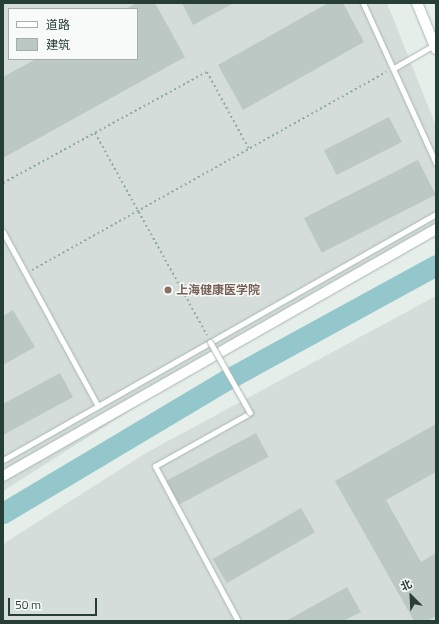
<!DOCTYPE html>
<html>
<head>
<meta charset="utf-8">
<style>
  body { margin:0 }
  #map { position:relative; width:439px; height:624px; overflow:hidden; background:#e6eeea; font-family:"Titillium Web","Noto Sans SC",sans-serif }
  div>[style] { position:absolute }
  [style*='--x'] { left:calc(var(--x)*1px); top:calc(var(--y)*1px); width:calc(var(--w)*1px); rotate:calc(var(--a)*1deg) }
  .built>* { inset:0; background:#d4ddd9 }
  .river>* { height:21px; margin:-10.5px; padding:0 10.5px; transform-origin:10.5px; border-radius:10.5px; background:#94c7cc }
  .building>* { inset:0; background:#bcc8c3; transform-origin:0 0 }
  .path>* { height:2px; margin-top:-1px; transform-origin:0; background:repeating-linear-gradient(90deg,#8aaea0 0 2px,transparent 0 5px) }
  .roads { filter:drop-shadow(0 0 1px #a9b6b0) drop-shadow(0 0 1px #a9b6b0) }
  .lane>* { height:5px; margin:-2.5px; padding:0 2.5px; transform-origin:2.5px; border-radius:2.5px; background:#fff }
  .street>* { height:10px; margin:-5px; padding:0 5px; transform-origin:5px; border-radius:5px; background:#fff }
  .bridges { filter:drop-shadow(0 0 1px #a9b6b0) drop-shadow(0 0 1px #a9b6b0) }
  .lane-bridge>* { height:5px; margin:-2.5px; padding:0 2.5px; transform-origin:2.5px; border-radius:2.5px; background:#fff }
  .dots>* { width:11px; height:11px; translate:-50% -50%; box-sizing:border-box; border:2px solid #f7faf8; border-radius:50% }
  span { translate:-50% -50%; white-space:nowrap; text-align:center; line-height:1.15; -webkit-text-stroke:3px #f7faf8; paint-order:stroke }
  .education-label { font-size:12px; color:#785e54; font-weight:700 }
  .left { translate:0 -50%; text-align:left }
  .frame { position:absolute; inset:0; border:4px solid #273e36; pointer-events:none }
  .legend { position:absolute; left:8px; top:8px; width:130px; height:52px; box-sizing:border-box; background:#f7faf8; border:1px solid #a4afaa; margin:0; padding:5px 7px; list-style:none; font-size:12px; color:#273e36 }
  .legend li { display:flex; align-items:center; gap:8px; height:20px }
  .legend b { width:20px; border:1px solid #a4afaa }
  .north { position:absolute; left:391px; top:576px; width:40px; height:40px; -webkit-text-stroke:3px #f7faf8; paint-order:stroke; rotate:336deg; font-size:11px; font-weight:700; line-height:16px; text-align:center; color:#273e36 }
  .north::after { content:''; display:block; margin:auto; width:14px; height:18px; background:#273e36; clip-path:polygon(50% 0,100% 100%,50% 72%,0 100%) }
  .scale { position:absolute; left:8px; top:598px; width:89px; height:18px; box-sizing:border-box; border:2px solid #273e36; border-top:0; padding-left:5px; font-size:12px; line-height:14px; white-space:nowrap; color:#273e36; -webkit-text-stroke:3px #f7faf8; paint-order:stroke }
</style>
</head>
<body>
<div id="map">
  <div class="built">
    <i style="clip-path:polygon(evenodd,3px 3px,387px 3px,436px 126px,436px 234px,232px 346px,3px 491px,3px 3px,9px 9px,137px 9px,137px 59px,9px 59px,9px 9px)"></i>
    <i style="clip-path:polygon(436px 296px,436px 621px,3px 621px,3px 544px,146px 453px)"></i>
  </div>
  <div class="river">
    <i style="--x:3;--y:513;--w:262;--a:-30.8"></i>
    <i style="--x:228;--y:379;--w:237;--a:-28.7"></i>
  </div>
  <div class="building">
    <i style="clip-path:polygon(136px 3px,155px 3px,185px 57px,3px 158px,3px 77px,36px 59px,137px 59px,137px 9px,126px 9px)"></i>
    <i style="clip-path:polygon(182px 3px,234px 3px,193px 25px)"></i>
    <i style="clip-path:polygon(328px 3px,343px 3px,364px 42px,243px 110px,218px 65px)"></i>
    <i style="left:389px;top:117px;width:28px;height:73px;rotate:63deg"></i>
    <i style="left:418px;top:160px;width:39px;height:128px;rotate:63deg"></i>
    <i style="clip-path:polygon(13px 310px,35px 347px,3px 365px,3px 316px)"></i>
    <i style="clip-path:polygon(60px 373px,73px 397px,3px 435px,3px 404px)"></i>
    <i style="clip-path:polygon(436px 424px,436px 472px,386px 500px,421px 562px,436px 553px,436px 616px,427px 621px,414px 621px,335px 481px)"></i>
    <i style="left:256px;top:433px;width:27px;height:102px;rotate:62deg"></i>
    <i style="left:301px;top:508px;width:28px;height:102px;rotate:60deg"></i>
    <i style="clip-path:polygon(347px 587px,361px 612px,343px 621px,286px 621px)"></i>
  </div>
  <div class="path">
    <i style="--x:95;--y:133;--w:231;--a:61"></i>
    <i style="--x:3;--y:183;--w:232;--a:-28.6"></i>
    <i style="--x:207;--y:72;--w:88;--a:61.4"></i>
    <i style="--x:32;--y:270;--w:406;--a:-29.2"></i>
  </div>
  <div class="roads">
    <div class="lane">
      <i style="--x:363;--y:3;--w:176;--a:65.5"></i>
      <i style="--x:394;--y:68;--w:46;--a:-29.9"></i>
      <i style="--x:3;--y:232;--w:198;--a:61.4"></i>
      <i style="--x:3;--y:460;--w:498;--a:-29.6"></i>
      <i style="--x:238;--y:621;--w:176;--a:-118.2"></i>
      <i style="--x:155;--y:466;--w:109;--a:-29.2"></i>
    </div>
    <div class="street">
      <i style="--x:417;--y:3;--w:50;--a:67.6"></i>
      <i style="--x:3;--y:476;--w:498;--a:-29.7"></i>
    </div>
  </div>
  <div class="bridges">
    <div class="lane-bridge">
      <i style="--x:210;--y:342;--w:81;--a:60.6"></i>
    </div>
  </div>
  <div class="dots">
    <i style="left:168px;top:290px;background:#8d6e63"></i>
  </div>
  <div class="education-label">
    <span class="left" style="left:176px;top:290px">上海健康医学院</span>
  </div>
  <div class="frame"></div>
  <ul class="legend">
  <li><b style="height:5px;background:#fff"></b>道路</li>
  <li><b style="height:11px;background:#bcc8c3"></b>建筑</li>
  </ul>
  <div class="north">北</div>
  <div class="scale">50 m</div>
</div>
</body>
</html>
